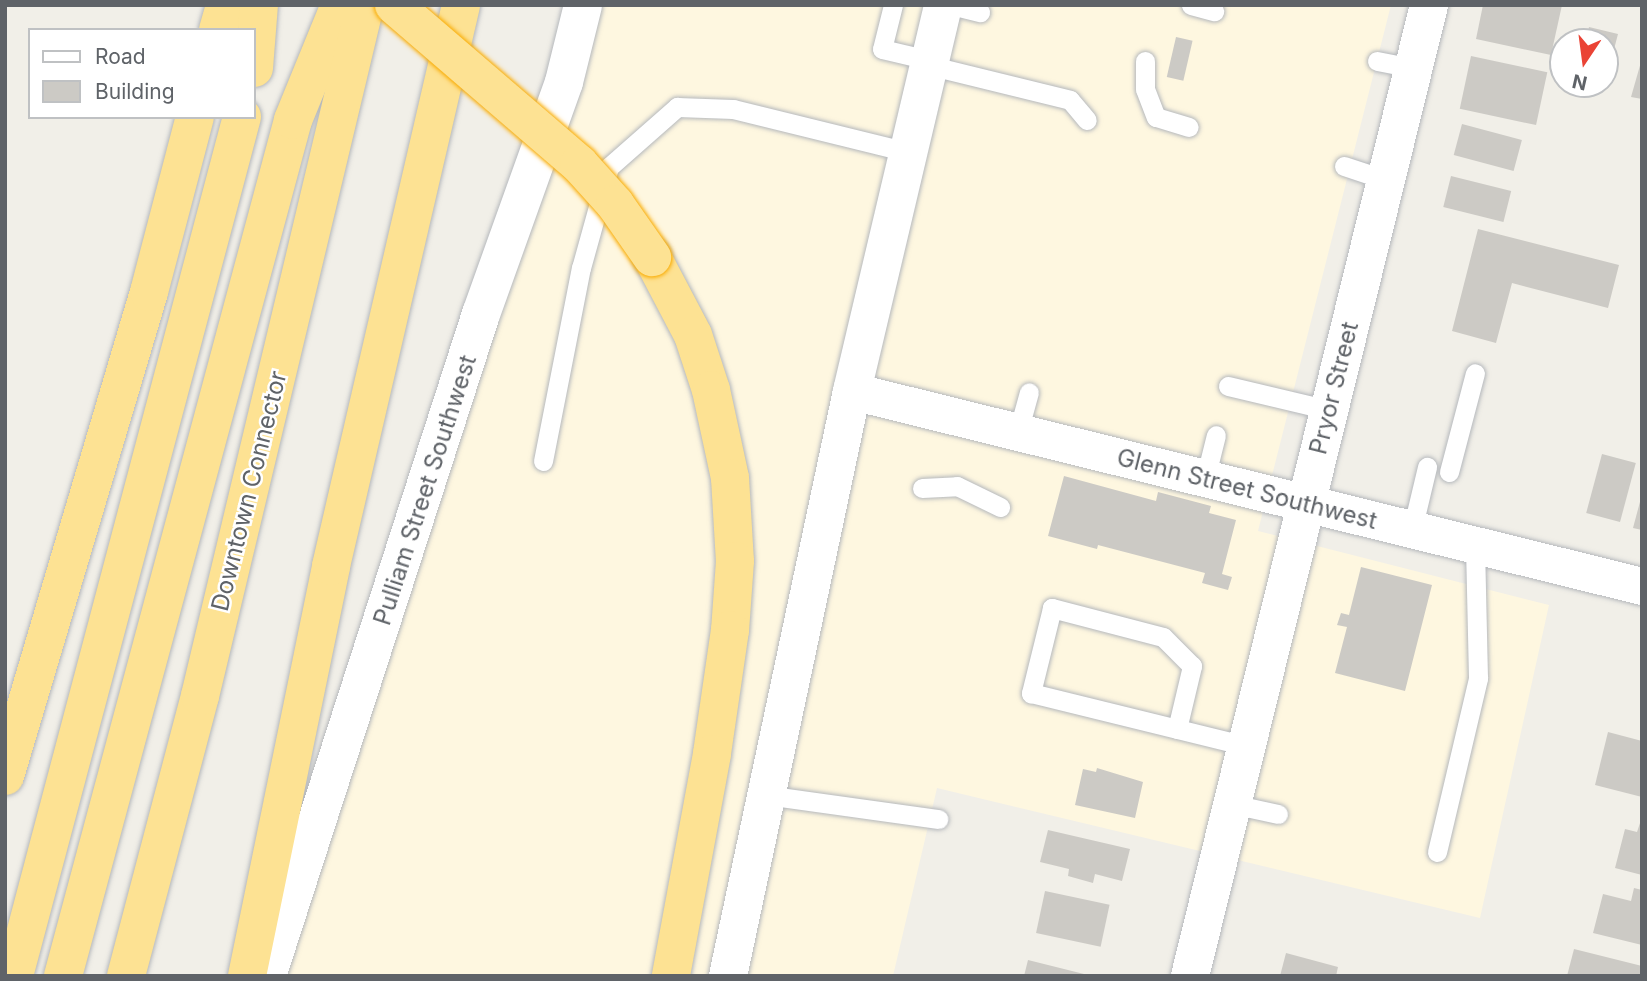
<!DOCTYPE html>
<html>
<head>
<meta charset="utf-8">
<style>
  body { margin:0 }
  #map { position:relative; width:1647px; height:981px; overflow:hidden; background:#f1efe8; font-family:Inter,sans-serif }
  div>[style] { position:absolute }
  [style*='--x'] { left:calc(var(--x)*1px); top:calc(var(--y)*1px); width:calc(var(--w)*1px); rotate:calc(var(--a)*1deg) }
  .commercial>* { inset:0; background:#fef7e0 }
  .building>* { inset:0; background:#cccac5; transform-origin:0 0 }
  .roads { filter:drop-shadow(0 0 2px #b5b8bc) drop-shadow(0 0 2px #b5b8bc) }
  .service>* { height:19px; margin:-9.5px; padding:0 9.5px; transform-origin:9.5px; border-radius:9.5px; background:#fff }
  .minor>* { height:37px; margin:-18.5px; padding:0 18.5px; transform-origin:18.5px; border-radius:18.5px; background:#fff }
  .secondary>* { height:38px; margin:-19px; padding:0 19px; transform-origin:19px; border-radius:19px; background:#fff }
  .motorway>* { height:38px; margin:-19px; padding:0 19px; transform-origin:19px; border-radius:19px; background:#fde293 }
  .bridges { filter:drop-shadow(0 0 2px #f9ab00) drop-shadow(0 0 2px #f9ab00) }
  .motorway-bridge>* { height:38px; margin:-19px; padding:0 19px; transform-origin:19px; border-radius:19px; background:#fde293 }
  span { translate:-50% -50%; white-space:nowrap; text-align:center; line-height:1.15; -webkit-text-stroke:5px #fff; paint-order:stroke }
  .street-label { font-size:24px; color:#5f6368 }
  .frame { position:absolute; inset:0; border:7px solid #5f6368; pointer-events:none }
  .legend { position:absolute; left:28px; top:28px; width:228px; height:91px; box-sizing:border-box; background:#fff; border:2px solid #bfc1c3; margin:0; padding:9px 12px; list-style:none; font-size:21px; color:#5f6368 }
  .legend li { display:flex; align-items:center; gap:14px; height:35px }
  .legend b { width:35px; border:2px solid #bfc1c3 }
  .north { position:absolute; left:1549px; top:28px; width:70px; height:70px; box-sizing:border-box; background:#fff; border:2px solid #bfc1c3; border-radius:50%; rotate:193deg; font-size:19px; font-weight:700; line-height:28px; text-align:center; color:#5f6368 }
  .north::after { content:''; display:block; margin:auto; width:24px; height:32px; background:#ea4335; clip-path:polygon(50% 0,100% 100%,50% 72%,0 100%) }
</style>
</head>
<body>
<div id="map">
  <div class="commercial">
    <i style="clip-path:polygon(571px 5px,1391px 5px,1258px 531px,1549px 605px,1480px 918px,937px 788px,893px 976px,259px 976px)"></i>
  </div>
  <div class="building">
    <i style="clip-path:polygon(1483px 5px,1562px 5px,1551px 55px,1476px 39px)"></i>
    <i style="clip-path:polygon(1589px 27px,1618px 34px,1606px 80px,1605px 42px,1585px 42px)"></i>
    <i style="left:1176px;top:37px;width:17px;height:41px;rotate:13deg"></i>
    <i style="left:1471px;top:56px;width:78px;height:54px;rotate:12deg"></i>
    <i style="clip-path:polygon(1641px 62px,1642px 62px,1642px 99px,1631px 97px)"></i>
    <i style="left:1462px;top:124px;width:62px;height:32px;rotate:15deg"></i>
    <i style="left:1451px;top:176px;width:62px;height:32px;rotate:14deg"></i>
    <i style="clip-path:polygon(1478px 229px,1619px 265px,1608px 308px,1512px 283px,1496px 343px,1452px 331px)"></i>
    <i style="left:1602px;top:454px;width:35px;height:61px;rotate:15deg"></i>
    <i style="clip-path:polygon(1064px 476px,1156px 501px,1158px 492px,1211px 506px,1209px 513px,1236px 520px,1222px 574px,1232px 577px,1228px 590px,1202px 583px,1205px 573px,1098px 545px,1097px 549px,1048px 536px)"></i>
    <i style="clip-path:polygon(1641px 498px,1642px 498px,1642px 530px,1633px 528px)"></i>
    <i style="clip-path:polygon(1361px 567px,1432px 585px,1405px 691px,1335px 673px,1347px 627px,1337px 625px,1341px 613px,1349px 615px)"></i>
    <i style="clip-path:polygon(1608px 732px,1642px 741px,1642px 797px,1595px 785px)"></i>
    <i style="clip-path:polygon(1097px 768px,1143px 782px,1135px 818px,1075px 805px,1083px 769px,1096px 772px)"></i>
    <i style="clip-path:polygon(1642px 817px,1642px 875px,1615px 868px,1625px 829px,1637px 832px)"></i>
    <i style="clip-path:polygon(1048px 830px,1130px 849px,1122px 881px,1095px 874px,1093px 883px,1068px 876px,1069px 869px,1040px 862px)"></i>
    <i style="clip-path:polygon(1634px 888px,1642px 890px,1642px 945px,1593px 933px,1603px 894px,1631px 901px)"></i>
    <i style="left:1045px;top:891px;width:66px;height:43px;rotate:12deg"></i>
    <i style="clip-path:polygon(1574px 949px,1642px 966px,1642px 976px,1567px 976px)"></i>
    <i style="clip-path:polygon(1286px 953px,1338px 967px,1336px 976px,1280px 976px)"></i>
    <i style="clip-path:polygon(1028px 960px,1088px 975px,1088px 976px,1024px 976px)"></i>
  </div>
  <div class="roads">
    <div class="service">
      <i style="--x:893;--y:5;--w:45;--a:104"></i>
      <i style="--x:882;--y:49;--w:48;--a:13.2"></i>
      <i style="--x:951;--y:5;--w:30;--a:14"></i>
      <i style="--x:1191;--y:5;--w:24;--a:15"></i>
      <i style="--x:1145;--y:61;--w:28;--a:90"></i>
      <i style="--x:1145;--y:89;--w:30;--a:69"></i>
      <i style="--x:1156;--y:117;--w:34;--a:17"></i>
      <i style="--x:1377;--y:61;--w:38;--a:11"></i>
      <i style="--x:928;--y:65;--w:146;--a:13.8"></i>
      <i style="--x:1070;--y:100;--w:26;--a:50"></i>
      <i style="--x:1344;--y:166;--w:44;--a:18.4"></i>
      <i style="--x:1228;--y:386;--w:104;--a:13.4"></i>
      <i style="--x:1018;--y:432;--w:41;--a:-74.6"></i>
      <i style="--x:543;--y:461;--w:197;--a:-78.9"></i>
      <i style="--x:581;--y:268;--w:105;--a:-74.5"></i>
      <i style="--x:609;--y:167;--w:91;--a:-41.4"></i>
      <i style="--x:677;--y:107;--w:56;--a:2"></i>
      <i style="--x:733;--y:109;--w:180;--a:13.8"></i>
      <i style="--x:1449;--y:472;--w:102;--a:-75.3"></i>
      <i style="--x:1205;--y:479;--w:45;--a:-76"></i>
      <i style="--x:922;--y:488;--w:35;--a:-3"></i>
      <i style="--x:957;--y:486;--w:48;--a:26"></i>
      <i style="--x:1412;--y:530;--w:65;--a:-76.6"></i>
      <i style="--x:1177;--y:729;--w:65;--a:-76.6"></i>
      <i style="--x:1192;--y:666;--w:41;--a:-135"></i>
      <i style="--x:1163;--y:637;--w:115;--a:-165.4"></i>
      <i style="--x:1052;--y:608;--w:88;--a:103.9"></i>
      <i style="--x:1031;--y:693;--w:221;--a:13.8"></i>
      <i style="--x:765;--y:795;--w:175;--a:7.9"></i>
      <i style="--x:1232;--y:804;--w:47;--a:12.3"></i>
      <i style="--x:1437;--y:852;--w:179;--a:-76.7"></i>
      <i style="--x:1478;--y:678;--w:133;--a:-91.3"></i>
    </div>
    <div class="minor">
      <i style="--x:852;--y:391;--w:814;--a:13.87"></i>
    </div>
    <div class="secondary">
      <i style="--x:267;--y:976;--w:696;--a:-72.09"></i>
      <i style="--x:481;--y:314;--w:246;--a:-70.3"></i>
      <i style="--x:564;--y:82;--w:79;--a:-76.1"></i>
      <i style="--x:728;--y:976;--w:598;--a:-78.03"></i>
      <i style="--x:852;--y:391;--w:397;--a:-76.7"></i>
      <i style="--x:1190;--y:976;--w:1000;--a:-76.17"></i>
    </div>
    <div class="motorway">
      <i style="--x:218;--y:30;--w:26;--a:-74"></i>
      <i style="--x:254;--y:68;--w:63;--a:-85.5"></i>
      <i style="--x:652;--y:257;--w:88;--a:62.3"></i>
      <i style="--x:693;--y:335;--w:58;--a:71.9"></i>
      <i style="--x:711;--y:390;--w:90;--a:77.8"></i>
      <i style="--x:730;--y:478;--w:83;--a:86.6"></i>
      <i style="--x:735;--y:561;--w:69;--a:94.1"></i>
      <i style="--x:730;--y:630;--w:125;--a:98.3"></i>
      <i style="--x:712;--y:754;--w:226;--a:100.5"></i>
      <i style="--x:5;--y:776;--w:505;--a:-73.43"></i>
      <i style="--x:149;--y:292;--w:181;--a:-75.3"></i>
      <i style="--x:14;--y:976;--w:889;--a:-75.14"></i>
      <i style="--x:63;--y:976;--w:886;--a:-74.96"></i>
      <i style="--x:293;--y:120;--w:124;--a:-67.8"></i>
      <i style="--x:126;--y:976;--w:290;--a:-75.2"></i>
      <i style="--x:200;--y:696;--w:710;--a:-76.57"></i>
      <i style="--x:247;--y:976;--w:419;--a:-78.4"></i>
      <i style="--x:331;--y:566;--w:576;--a:-76.95"></i>
    </div>
  </div>
  <div class="bridges">
    <div class="motorway-bridge">
      <i style="--x:394;--y:5;--w:244;--a:40.7"></i>
      <i style="--x:579;--y:164;--w:54;--a:48"></i>
      <i style="--x:615;--y:204;--w:65;--a:55.1"></i>
    </div>
  </div>
  <div class="street-label">
    <span style="left:1334px;top:388px;rotate:-76deg">Pryor Street</span>
    <span style="left:1247px;top:489px;rotate:14deg">Glenn Street Southwest</span>
    <span style="left:425px;top:490px;rotate:-72deg">Pulliam Street Southwest</span>
    <span style="left:249px;top:491px;rotate:-76deg">Downtown Connector</span>
  </div>
  <div class="frame"></div>
  <ul class="legend">
  <li><b style="height:9px;background:#fff"></b>Road</li>
  <li><b style="height:19px;background:#cccac5"></b>Building</li>
  </ul>
  <div class="north">N</div>
</div>
</body>
</html>
